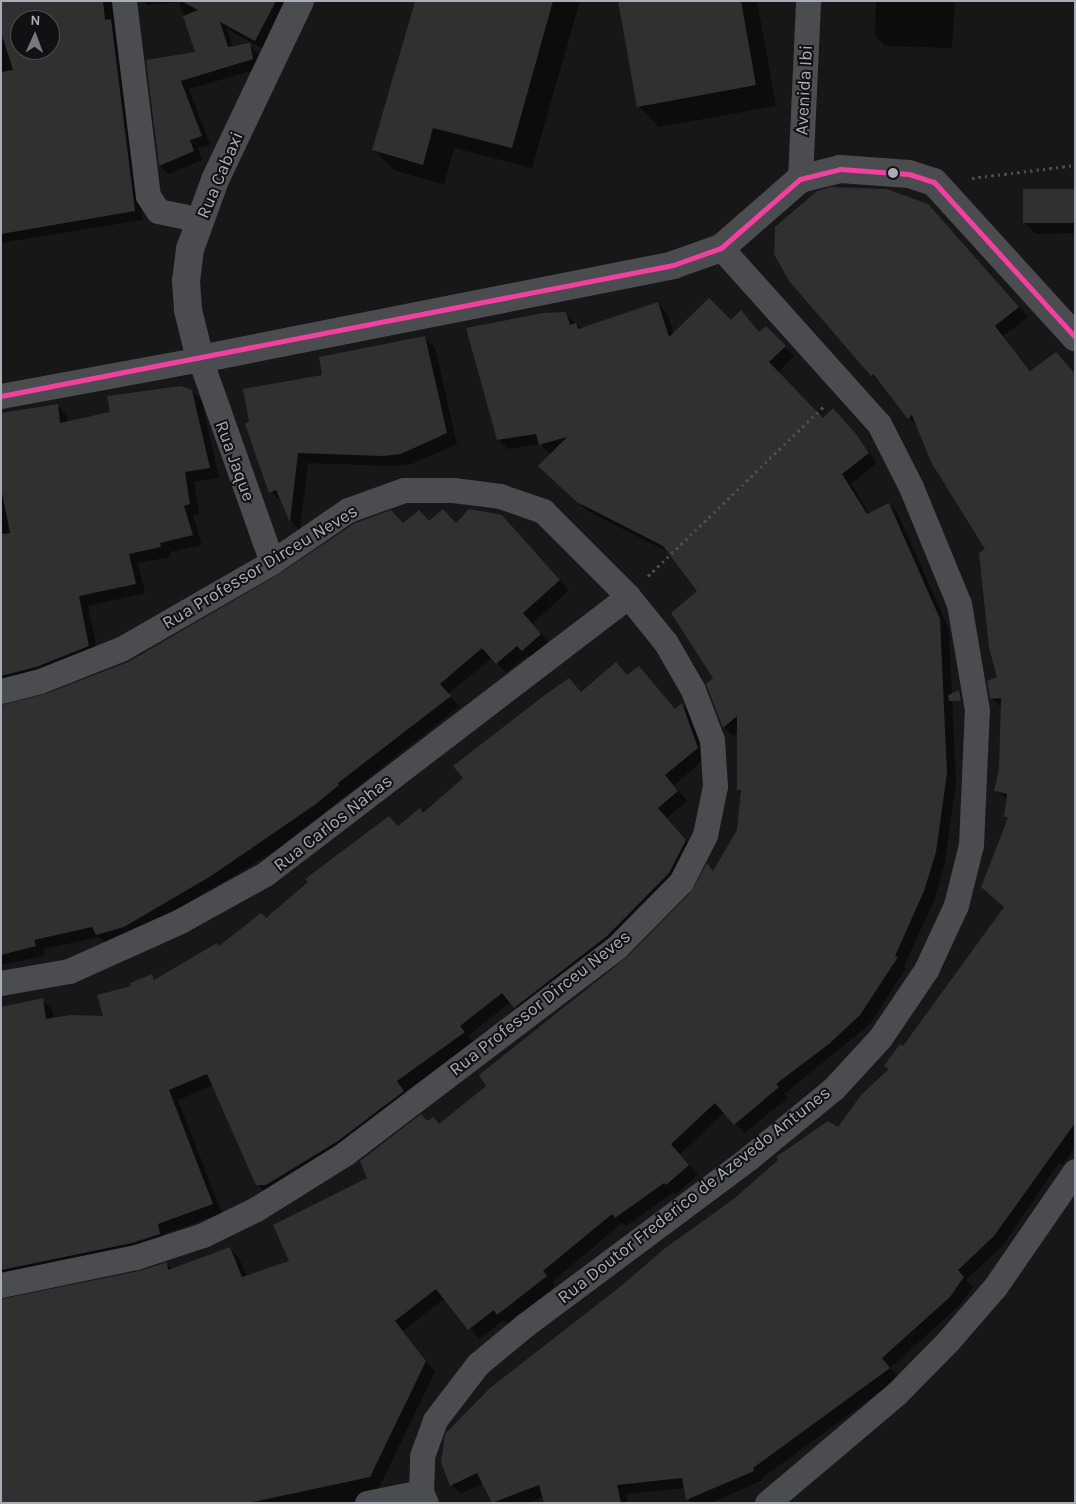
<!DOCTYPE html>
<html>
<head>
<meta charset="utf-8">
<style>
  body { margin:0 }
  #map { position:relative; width:1076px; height:1504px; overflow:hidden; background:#171717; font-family:Karla,sans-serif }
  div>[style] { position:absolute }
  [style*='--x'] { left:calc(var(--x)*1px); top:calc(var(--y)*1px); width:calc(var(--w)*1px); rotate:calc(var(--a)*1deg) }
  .shadow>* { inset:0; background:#0007 }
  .building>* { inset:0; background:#303031; transform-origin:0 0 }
  .path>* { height:3px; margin-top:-1.5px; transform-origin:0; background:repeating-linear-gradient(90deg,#4d4e51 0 2.5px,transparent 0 6.5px) }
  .minor>* { height:25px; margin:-12.5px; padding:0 12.5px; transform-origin:12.5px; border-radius:12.5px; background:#4b4c50 }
  .tertiary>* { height:28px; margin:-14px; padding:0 14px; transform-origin:14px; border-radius:14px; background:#4b4c50 }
  .bus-1>* { height:5px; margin:-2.5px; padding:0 2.5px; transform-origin:2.5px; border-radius:2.5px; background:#f240a1 }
  .dots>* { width:14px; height:14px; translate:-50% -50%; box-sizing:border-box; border:2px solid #111113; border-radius:50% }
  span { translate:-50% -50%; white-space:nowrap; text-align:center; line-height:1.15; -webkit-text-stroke:4px #111113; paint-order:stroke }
  .street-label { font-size:18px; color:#a9adb7 }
  .frame { position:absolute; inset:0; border:2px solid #a9adb7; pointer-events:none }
  .north { position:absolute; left:10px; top:10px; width:50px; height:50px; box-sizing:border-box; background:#111113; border:1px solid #4e4f55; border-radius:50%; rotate:2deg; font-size:14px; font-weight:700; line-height:20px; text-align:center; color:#a9adb7 }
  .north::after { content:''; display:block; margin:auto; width:18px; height:22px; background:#76787f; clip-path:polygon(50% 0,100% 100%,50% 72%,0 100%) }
</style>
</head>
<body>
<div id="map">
  <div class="shadow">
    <i style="clip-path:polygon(evenodd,1px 1px,123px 1px,123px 70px,143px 220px,1px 243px,1px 1px,20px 20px,50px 20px,50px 50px,20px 50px,20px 20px)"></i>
    <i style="clip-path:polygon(144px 1px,288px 1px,264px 49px,227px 29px,233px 47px,249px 45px,258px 54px,261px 68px,189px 89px,210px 145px,198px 148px,202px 160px,169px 174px,160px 166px,147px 61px,197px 53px,179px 2px,147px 5px)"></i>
    <i style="clip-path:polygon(415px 1px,580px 1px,532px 168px,454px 148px,444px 185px,394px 170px,373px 149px)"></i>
    <i style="clip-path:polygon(619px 1px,757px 1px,776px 106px,659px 127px,638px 106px)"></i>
    <i style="clip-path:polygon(876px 1px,955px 1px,952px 48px,885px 46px,875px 36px)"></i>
    <i style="clip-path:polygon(887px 190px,927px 205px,1028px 317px,1003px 336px,1031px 371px,1075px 374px,1075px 1148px,1062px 1165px,1059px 1163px,1003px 1245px,966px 1280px,973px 1287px,959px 1306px,890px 1368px,899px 1378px,762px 1478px,763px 1480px,711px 1503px,690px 1503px,685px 1488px,626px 1494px,628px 1503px,545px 1503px,544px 1496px,529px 1503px,493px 1503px,484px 1483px,461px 1494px,451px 1485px,442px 1462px,446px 1435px,838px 1129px,890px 1070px,885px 1066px,903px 1048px,1005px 908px,1009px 819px,1005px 816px,1008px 800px,995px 790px,1000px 769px,1002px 708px,991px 698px,999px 678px,987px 549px,918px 428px,790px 280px,778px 262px,774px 244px,776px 228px)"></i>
    <i style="clip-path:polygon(1075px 190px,1075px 233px,1036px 234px,1025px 223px)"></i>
    <i style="clip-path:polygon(658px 304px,667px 313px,674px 334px,731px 321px,750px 322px,760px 333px,766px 327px,794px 356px,778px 373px,823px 419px,843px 419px,877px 463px,851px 484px,869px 514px,889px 504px,898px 514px,949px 629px,956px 783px,945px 863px,934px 901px,904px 966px,906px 968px,870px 1024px,784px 1094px,788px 1098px,744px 1133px,725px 1112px,680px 1154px,698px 1175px,676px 1194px,674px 1192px,626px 1226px,622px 1223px,552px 1282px,555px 1286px,508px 1324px,504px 1320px,479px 1339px,445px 1298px,403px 1331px,435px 1372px,374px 1498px,369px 1503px,1px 1503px,139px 1272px,166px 1264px,173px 1270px,230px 1248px,239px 1258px,247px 1277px,290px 1261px,369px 1179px,421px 1115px,428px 1122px,434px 1118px,440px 1125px,488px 1086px,628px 958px,714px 872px,738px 831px,742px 794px,738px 789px,738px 733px,733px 736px,724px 727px,699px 591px,670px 553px,588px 511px,549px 476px,551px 455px,540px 444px,508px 449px,498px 439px,565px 313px,581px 329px)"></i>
    <i style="clip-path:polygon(424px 337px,435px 347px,457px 444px,412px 464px,395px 466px,308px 463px,300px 531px,291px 521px,283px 502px,271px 492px,324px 376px)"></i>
    <i style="clip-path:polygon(192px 391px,202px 401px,219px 478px,194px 482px,199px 514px,193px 515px,202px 545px,170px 552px,170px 557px,138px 563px,145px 593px,88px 606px,98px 656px,1px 690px,1px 415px,57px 405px,67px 415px,68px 423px)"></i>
    <i style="clip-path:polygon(429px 522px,512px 527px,569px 590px,532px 624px,550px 644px,533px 660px,528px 655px,506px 673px,492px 658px,448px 694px,460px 706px,279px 848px,134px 936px,107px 944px,99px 937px,43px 949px,45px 956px,1px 965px,1px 705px,46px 696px,129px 663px,403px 525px)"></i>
    <i style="clip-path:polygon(628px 676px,648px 677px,676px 710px,682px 704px,692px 714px,707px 757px,674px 785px,687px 801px,667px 818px,695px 850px,679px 883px,524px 1016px,511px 1002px,468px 1036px,474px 1042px,406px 1091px,413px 1101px,267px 1194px,257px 1184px,214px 1085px,178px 1100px,222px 1213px,167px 1233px,169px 1243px,1px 1275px,1px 1009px,42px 1000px,52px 1009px,54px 1019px,104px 1017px,133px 987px,151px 975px,156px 980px,219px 948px,424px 814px,569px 679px,582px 693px)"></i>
  </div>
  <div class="building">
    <i style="clip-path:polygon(evenodd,1px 1px,103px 1px,105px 20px,111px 19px,135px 211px,1px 234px,1px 72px,13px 70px,1px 32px,1px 1px,20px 20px,50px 20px,50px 50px,20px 50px,20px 20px)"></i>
    <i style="clip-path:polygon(181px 1px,276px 1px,255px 41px,220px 22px,228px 47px,250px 43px,253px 59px,181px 81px,202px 136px,190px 140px,194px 151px,159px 166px,146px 60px,195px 52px,183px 16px,198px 10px)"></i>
    <i style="clip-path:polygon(415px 1px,553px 1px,512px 148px,433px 128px,423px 165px,372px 150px)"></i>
    <i style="clip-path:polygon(618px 1px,741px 1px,756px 85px,637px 107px)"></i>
    <i style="clip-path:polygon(831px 187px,887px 189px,928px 204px,1019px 307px,995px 326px,1030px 371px,1056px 352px,1075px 374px,1075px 1123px,994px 1236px,958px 1270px,964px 1277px,950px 1297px,882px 1358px,890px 1368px,753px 1468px,754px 1471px,686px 1500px,682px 1478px,617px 1485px,621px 1503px,544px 1503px,539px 1485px,492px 1503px,477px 1473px,450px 1486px,441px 1462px,445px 1434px,490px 1388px,621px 1286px,664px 1249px,735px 1198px,778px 1160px,776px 1157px,828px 1121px,838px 1127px,861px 1095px,889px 1069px,884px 1066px,900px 1044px,903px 1046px,1004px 907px,981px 887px,1008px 818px,1004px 816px,1007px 794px,994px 791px,999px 769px,1001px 698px,990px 699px,987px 681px,997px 677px,989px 648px,979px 553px,985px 549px,931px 462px,912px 415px,908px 419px,873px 374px,871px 376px,789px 281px,774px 254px,775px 227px,817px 191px)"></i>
    <i style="left:1023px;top:189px;width:52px;height:34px"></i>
    <i style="clip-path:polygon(709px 298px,731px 320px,741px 310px,759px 332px,766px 326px,786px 346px,769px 362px,823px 418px,833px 408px,856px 434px,869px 453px,842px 474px,867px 514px,889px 503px,940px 619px,947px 773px,936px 852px,924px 891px,895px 956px,898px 957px,860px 1015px,829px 1044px,776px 1084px,779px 1087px,734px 1125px,715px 1103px,671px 1144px,689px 1165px,666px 1185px,664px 1183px,615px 1218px,612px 1214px,543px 1271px,547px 1276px,497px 1315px,494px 1310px,468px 1330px,436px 1289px,395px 1321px,426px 1361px,370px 1477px,248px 1503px,1px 1503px,1px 1299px,139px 1271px,167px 1262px,168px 1270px,230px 1247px,242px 1277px,289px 1261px,273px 1225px,367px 1178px,360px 1161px,421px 1114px,427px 1121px,434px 1117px,439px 1124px,486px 1086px,479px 1075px,627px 957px,691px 892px,707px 863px,713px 871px,737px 830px,741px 790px,737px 790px,737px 716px,723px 728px,706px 684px,713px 678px,671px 613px,697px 591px,663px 546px,577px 502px,538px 466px,567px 437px,539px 445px,536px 434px,497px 440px,466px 328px,543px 313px,566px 312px,570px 325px,576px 323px,578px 329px,658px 302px,669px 337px)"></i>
    <i style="clip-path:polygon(425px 336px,447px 433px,401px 454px,384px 456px,298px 453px,290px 522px,276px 490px,269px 493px,245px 424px,249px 422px,243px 389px,322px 375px,319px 357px)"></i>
    <i style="clip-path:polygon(181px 386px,192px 390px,210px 468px,185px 472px,190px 504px,184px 506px,193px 535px,160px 543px,161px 547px,129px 554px,136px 584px,79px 596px,89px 646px,36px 667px,1px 676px,1px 534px,10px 533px,1px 488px,1px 413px,58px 404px,60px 423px,110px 412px,107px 396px)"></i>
    <i style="clip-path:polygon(443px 509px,456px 523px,469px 509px,502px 515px,560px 580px,523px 613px,541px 634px,522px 651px,517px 646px,496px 664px,482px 648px,440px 684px,451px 696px,338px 783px,339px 785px,316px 804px,211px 876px,124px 927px,96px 935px,92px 927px,34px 940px,36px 946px,1px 955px,1px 705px,45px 694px,128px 662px,279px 574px,355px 523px,391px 510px,403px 523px,419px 510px,429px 521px)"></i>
    <i style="clip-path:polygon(616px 662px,627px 675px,639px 666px,675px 709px,682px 703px,698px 748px,665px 775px,678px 791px,658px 808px,686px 840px,669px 873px,607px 936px,514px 1008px,502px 993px,460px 1026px,465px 1032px,397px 1081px,404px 1091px,338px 1141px,266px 1185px,256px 1185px,207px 1074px,169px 1090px,213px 1204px,158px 1224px,160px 1234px,132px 1243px,1px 1270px,1px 1007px,43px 998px,46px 1019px,70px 1015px,103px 1016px,97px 995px,131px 986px,130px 983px,152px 974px,154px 980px,217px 943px,219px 946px,261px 913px,266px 918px,308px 882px,305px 879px,389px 816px,398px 826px,420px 808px,423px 813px,463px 778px,453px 766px,545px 695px,569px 678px,581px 692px)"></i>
    <i style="clip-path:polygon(959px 690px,961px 701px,949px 701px,948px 695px)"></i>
  </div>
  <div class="path">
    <i style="--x:972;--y:178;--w:104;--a:-7.2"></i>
    <i style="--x:648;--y:576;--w:246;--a:-44"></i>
  </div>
  <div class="minor">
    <i style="--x:124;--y:1;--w:196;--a:83"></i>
    <i style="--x:148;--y:196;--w:18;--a:56"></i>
    <i style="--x:158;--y:211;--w:44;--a:11.8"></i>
    <i style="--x:800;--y:179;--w:178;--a:-87.4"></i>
    <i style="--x:1;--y:396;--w:202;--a:-10.5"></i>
    <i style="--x:200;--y:359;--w:215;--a:70.5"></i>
    <i style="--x:1;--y:691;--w:40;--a:-14.4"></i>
    <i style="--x:40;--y:681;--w:87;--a:-21.6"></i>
    <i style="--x:121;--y:649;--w:174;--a:-29.9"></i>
    <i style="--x:272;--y:562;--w:92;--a:-34.4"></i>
    <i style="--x:348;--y:510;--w:59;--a:-19.7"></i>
    <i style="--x:404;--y:490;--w:49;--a:0"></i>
    <i style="--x:453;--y:490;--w:47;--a:7.3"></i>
    <i style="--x:500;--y:496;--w:46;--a:19.2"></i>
    <i style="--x:543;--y:511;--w:120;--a:45"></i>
    <i style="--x:628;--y:596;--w:60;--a:51"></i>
    <i style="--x:666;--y:643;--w:54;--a:60.1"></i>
    <i style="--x:693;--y:690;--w:53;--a:69.2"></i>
    <i style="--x:712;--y:740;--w:46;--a:86.3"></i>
    <i style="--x:715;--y:786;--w:50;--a:101.5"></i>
    <i style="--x:705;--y:835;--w:53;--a:117.1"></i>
    <i style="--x:681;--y:882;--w:91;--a:134.6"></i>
    <i style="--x:617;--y:947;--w:340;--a:142.8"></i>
    <i style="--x:346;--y:1153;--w:106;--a:148.1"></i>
    <i style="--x:256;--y:1209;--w:59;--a:153.9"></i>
    <i style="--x:203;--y:1235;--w:71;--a:161.8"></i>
    <i style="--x:136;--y:1257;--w:138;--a:168.3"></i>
    <i style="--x:1;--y:983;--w:69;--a:-10"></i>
    <i style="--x:69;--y:971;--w:122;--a:-24.2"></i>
    <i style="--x:180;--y:921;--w:97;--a:-28.9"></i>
    <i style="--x:265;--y:874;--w:457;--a:-37.4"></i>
    <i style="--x:367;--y:1503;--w:55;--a:-11.5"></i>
    <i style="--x:426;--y:1503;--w:12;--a:-114"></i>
    <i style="--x:421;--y:1492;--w:36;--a:-88"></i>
    <i style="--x:422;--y:1456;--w:38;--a:-70"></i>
    <i style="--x:435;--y:1420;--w:71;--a:-52.5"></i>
    <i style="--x:478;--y:1364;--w:61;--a:-39.7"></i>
    <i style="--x:525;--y:1325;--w:281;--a:-36.7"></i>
    <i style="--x:750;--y:1157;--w:109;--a:-39.4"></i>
    <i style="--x:834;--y:1088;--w:68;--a:-47.4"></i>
    <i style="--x:880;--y:1038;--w:82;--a:-55.9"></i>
    <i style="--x:926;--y:970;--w:72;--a:-65.2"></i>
    <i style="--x:956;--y:905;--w:62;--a:-76"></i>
    <i style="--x:971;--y:845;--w:135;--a:-87.5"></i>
    <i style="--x:977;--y:710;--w:108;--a:-99.6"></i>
    <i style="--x:959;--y:604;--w:126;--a:-112.3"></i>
    <i style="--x:911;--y:487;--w:71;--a:-116.9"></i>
    <i style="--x:879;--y:424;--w:237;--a:-131.9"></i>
    <i style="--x:767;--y:1503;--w:169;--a:-40.2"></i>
    <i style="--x:896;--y:1394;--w:74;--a:-45.5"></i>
    <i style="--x:948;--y:1341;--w:72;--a:-49"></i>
    <i style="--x:995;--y:1287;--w:141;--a:-55.4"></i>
  </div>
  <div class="tertiary">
    <i style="--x:300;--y:1;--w:198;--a:115.4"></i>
    <i style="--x:215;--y:180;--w:73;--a:109.9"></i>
    <i style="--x:190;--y:249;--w:32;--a:97"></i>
    <i style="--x:186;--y:281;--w:29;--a:86"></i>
    <i style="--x:188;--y:310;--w:50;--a:76.2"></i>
    <i style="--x:200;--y:359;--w:482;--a:-11.2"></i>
    <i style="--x:673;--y:265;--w:51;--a:-19.5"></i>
    <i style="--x:721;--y:248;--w:105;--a:-41.1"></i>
    <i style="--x:800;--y:179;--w:41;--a:-14"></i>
    <i style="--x:840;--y:169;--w:69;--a:4.1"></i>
    <i style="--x:909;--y:174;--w:26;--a:18"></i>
    <i style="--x:934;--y:182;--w:210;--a:47.7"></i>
  </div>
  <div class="bus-1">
    <i style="--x:1;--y:396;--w:685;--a:-11.03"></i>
    <i style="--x:673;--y:265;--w:51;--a:-19.5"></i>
    <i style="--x:721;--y:248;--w:105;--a:-41.1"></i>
    <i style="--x:800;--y:179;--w:41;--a:-14"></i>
    <i style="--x:840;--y:169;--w:69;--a:4.1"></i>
    <i style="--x:909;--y:174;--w:26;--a:18"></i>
    <i style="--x:934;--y:182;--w:210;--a:47.7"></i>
  </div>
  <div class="dots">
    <i style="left:893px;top:173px;background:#a9adb7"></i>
  </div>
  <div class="street-label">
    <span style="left:804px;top:90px;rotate:-87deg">Avenida Ibi</span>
    <span style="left:220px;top:175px;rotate:-67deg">Rua Cabaxi</span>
    <span style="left:235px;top:461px;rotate:70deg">Rua Jaque</span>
    <span style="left:260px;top:567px;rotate:-31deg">Rua Professor Dirceu Neves</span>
    <span style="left:333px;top:823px;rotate:-38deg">Rua Carlos Nahas</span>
    <span style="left:540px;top:1003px;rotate:-38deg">Rua Professor Dirceu Neves</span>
    <span style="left:694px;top:1195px;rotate:-38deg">Rua Doutor Frederico de Azevedo Antunes</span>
  </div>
  <div class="frame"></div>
  <div class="north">N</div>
</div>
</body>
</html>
